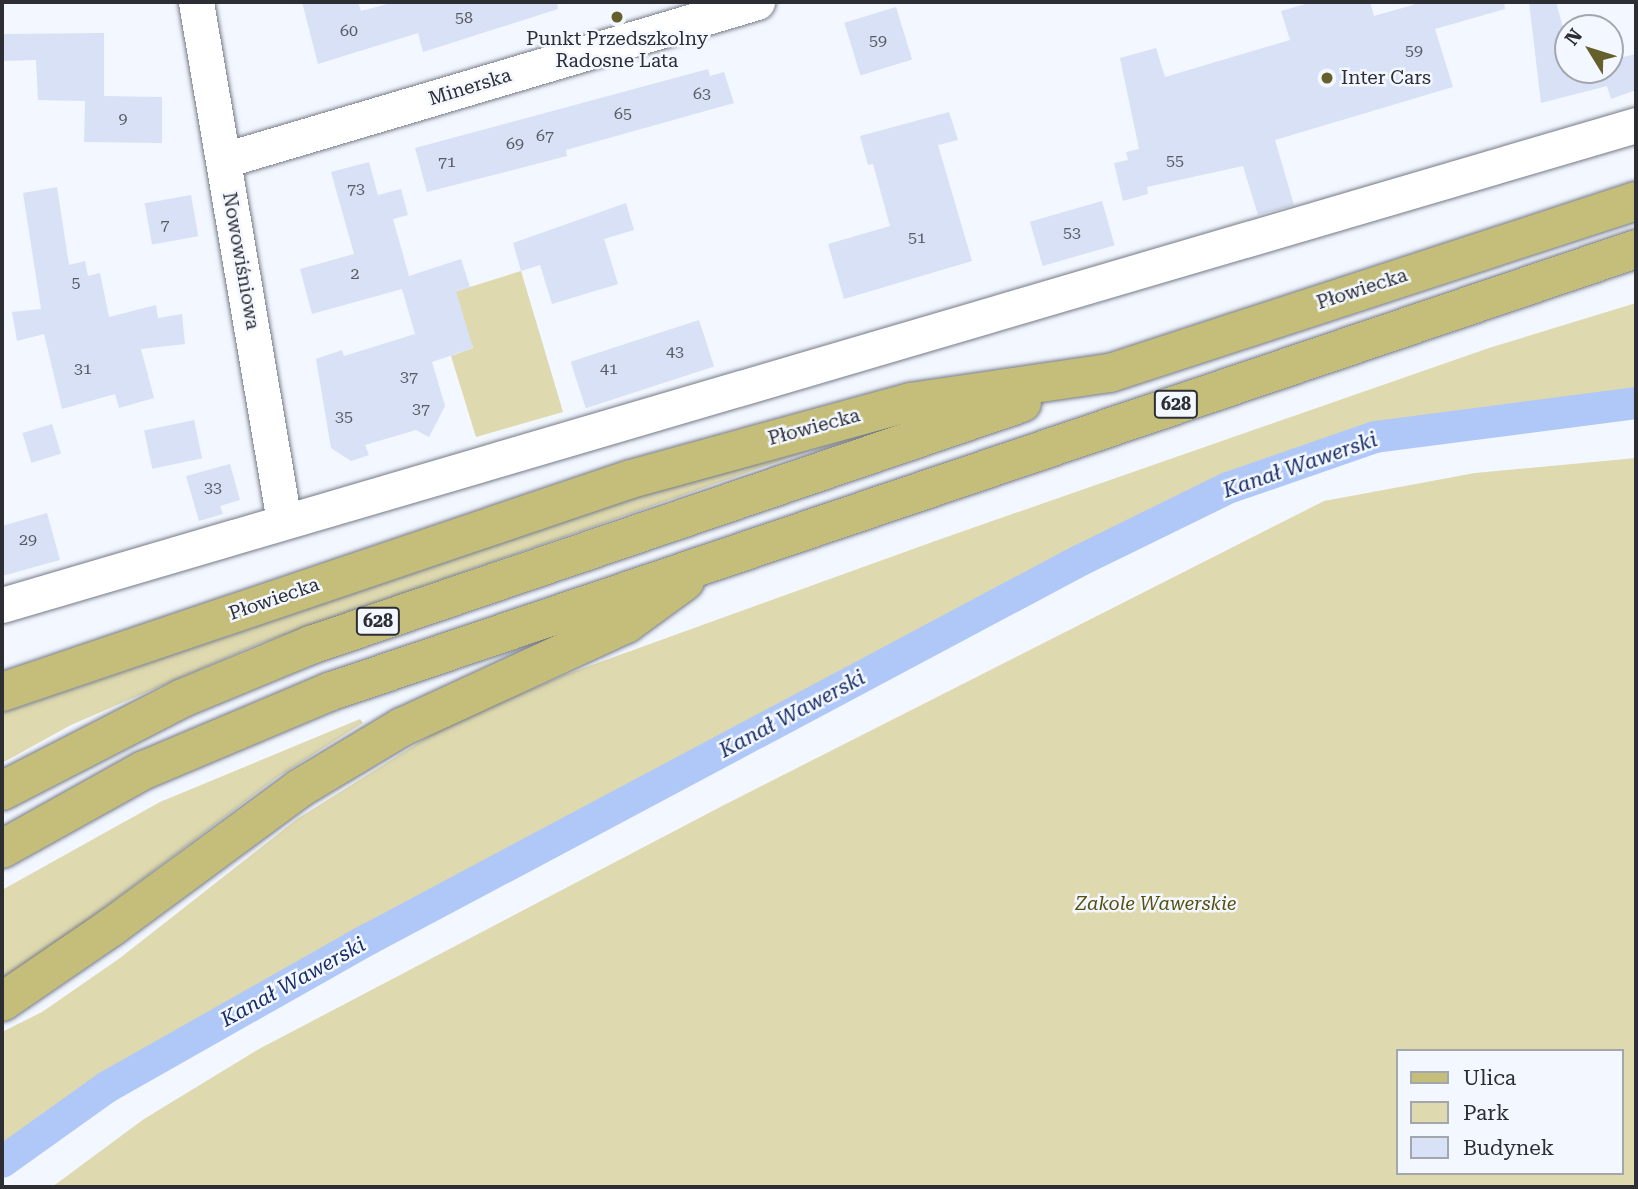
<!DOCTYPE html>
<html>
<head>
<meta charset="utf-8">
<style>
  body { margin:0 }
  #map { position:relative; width:1638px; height:1189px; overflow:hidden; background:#f3f7ff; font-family:"Roboto Serif",serif }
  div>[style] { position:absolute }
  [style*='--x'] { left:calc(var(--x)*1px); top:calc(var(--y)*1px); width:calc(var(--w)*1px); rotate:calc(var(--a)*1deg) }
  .green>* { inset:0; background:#ded9ae }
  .canal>* { height:32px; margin:-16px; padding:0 16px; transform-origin:16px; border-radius:16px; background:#b0c8f8 }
  .building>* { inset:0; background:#d8e1f5; transform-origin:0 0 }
  .roads { filter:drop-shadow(0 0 2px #757b87) drop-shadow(0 0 2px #757b87) }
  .street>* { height:35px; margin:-17.5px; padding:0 17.5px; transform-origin:17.5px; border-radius:17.5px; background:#fff }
  .primary>* { height:38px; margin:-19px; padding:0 19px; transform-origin:19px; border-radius:19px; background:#c5be7a }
  .dots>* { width:19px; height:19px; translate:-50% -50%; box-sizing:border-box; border:4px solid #f3f7ff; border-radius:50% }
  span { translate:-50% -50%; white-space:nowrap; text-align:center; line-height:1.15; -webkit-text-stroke:5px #f3f7ff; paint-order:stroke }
  .number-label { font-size:16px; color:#575b64 }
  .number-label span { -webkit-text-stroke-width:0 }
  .shield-label span { padding:2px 5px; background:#f3f7ff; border:2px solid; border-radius:5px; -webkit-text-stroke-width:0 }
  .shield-label { font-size:18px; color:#2c2e33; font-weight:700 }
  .poi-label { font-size:19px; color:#2c2e33 }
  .left { translate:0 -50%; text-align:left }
  .street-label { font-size:19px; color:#2c2e33 }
  .park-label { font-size:19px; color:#57500d; font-style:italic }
  .water-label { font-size:21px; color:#172d65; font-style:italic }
  .frame { position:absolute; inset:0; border:4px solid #2c2e33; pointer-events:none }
  .legend { position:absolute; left:1396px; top:1049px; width:228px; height:126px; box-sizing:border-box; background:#f3f7ff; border:2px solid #a3a7ad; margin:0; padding:9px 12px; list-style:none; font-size:21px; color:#2c2e33 }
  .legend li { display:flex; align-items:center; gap:14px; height:35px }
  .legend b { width:35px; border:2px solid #a3a7ad }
  .north { position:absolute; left:1554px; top:14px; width:70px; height:70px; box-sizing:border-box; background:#f3f7ff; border:2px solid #a3a7ad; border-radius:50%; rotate:308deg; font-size:19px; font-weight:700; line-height:28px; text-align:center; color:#2c2e33 }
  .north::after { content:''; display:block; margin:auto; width:24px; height:32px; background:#655f2b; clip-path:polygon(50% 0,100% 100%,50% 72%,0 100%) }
</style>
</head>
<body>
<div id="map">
  <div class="green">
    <i style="clip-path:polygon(521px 271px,563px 412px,476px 437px,451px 356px,473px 348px,454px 292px)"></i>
    <i style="clip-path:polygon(1636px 303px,1636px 398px,1367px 431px,1217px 483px,1117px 530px,254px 994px,57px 1110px,2px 1155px,2px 1032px,42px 1012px,120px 958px,297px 819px,442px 728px,567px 674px,938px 540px,1489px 348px)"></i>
    <i style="clip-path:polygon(812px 450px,258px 644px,71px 725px,2px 763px,2px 713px,658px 490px)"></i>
    <i style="clip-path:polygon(evenodd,1636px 458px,1636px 1187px,52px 1187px,144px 1119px,259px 1049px,724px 805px,1324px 501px,1475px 473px,1636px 458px,1398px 1051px,1622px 1051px,1622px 1173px,1398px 1173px,1398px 1051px)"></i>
    <i style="clip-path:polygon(360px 719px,363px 723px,279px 776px,55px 945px,2px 979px,2px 890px,160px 802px)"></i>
  </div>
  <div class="canal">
    <i style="--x:2;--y:1162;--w:129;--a:-35.5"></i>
    <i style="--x:107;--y:1087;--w:301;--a:-29.5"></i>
    <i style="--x:369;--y:939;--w:804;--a:-28.03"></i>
    <i style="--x:1079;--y:561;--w:166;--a:-26.1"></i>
    <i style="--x:1228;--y:488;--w:156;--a:-19.1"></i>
    <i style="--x:1375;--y:437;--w:263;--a:-7.4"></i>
  </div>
  <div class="building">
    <i style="clip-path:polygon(302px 2px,358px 2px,361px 11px,395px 2px,557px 2px,558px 9px,423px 52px,418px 33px,318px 64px)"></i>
    <i style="clip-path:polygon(1313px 2px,1370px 2px,1374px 16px,1423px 2px,1504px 2px,1505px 9px,1435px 29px,1453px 87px,1275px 140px,1294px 205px,1258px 215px,1243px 166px,1147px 187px,1148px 194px,1123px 201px,1114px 163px,1128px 160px,1126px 152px,1139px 149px,1120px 58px,1156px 48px,1165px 77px,1290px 40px,1281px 11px)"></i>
    <i style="clip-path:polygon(1529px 2px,1556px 2px,1568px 45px,1568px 70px,1610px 70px,1610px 60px,1636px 54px,1636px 90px,1611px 99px,1607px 86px,1541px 103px)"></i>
    <i style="left:896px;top:7px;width:55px;height:54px;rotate:73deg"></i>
    <i style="clip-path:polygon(104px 33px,104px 96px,162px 97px,162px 143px,84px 142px,85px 101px,38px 100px,36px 60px,2px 61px,2px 34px)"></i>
    <i style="clip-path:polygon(708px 69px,710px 76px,724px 72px,734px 103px,566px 150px,567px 156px,427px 192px,415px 148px)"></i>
    <i style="clip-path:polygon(949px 112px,958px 140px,938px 145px,972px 261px,844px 299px,828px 244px,890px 226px,873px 164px,868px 165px,860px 136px)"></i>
    <i style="clip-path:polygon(369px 162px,378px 195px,401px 189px,408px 215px,393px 219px,409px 276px,461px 259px,470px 287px,456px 291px,473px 348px,432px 362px,445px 406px,429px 437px,416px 430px,365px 445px,369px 455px,351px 461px,331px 448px,316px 359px,342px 350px,344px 356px,415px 334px,402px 289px,312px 314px,300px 269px,354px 254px,331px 172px)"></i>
    <i style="clip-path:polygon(57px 187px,69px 265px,85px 261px,88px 276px,100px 273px,109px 317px,156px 305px,158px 318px,182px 314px,185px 344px,141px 349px,154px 398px,119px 408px,115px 394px,62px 409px,44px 334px,17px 341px,12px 312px,41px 309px,23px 193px)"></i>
    <i style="left:191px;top:195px;width:42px;height:47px;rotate:80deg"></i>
    <i style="left:1102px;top:201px;width:46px;height:75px;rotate:74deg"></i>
    <i style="clip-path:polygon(626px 203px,634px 230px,604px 239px,618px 284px,552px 304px,540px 265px,521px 271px,513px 243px)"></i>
    <i style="left:699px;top:320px;width:49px;height:135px;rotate:72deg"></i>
    <i style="left:194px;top:420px;width:39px;height:51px;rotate:78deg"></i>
    <i style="left:52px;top:424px;width:31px;height:31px;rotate:73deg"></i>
    <i style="clip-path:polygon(230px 464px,240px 500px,220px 506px,223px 514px,199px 521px,186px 476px)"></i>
    <i style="clip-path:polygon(47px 513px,60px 560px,2px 576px,2px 526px)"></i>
  </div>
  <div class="roads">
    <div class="street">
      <i style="--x:196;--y:2;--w:526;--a:80.38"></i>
      <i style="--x:224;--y:160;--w:556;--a:-16.51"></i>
      <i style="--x:2;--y:605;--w:1703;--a:-16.37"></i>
    </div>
    <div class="primary">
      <i style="--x:2;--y:692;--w:664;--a:-18.71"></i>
      <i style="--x:631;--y:479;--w:289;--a:-15.4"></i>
      <i style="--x:910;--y:402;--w:202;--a:-8.3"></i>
      <i style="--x:1110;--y:373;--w:553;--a:-18.11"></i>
      <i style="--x:2;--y:791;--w:203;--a:-27.2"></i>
      <i style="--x:183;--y:698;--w:139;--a:-22.5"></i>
      <i style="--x:311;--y:645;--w:751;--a:-18.8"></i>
      <i style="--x:2;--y:849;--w:162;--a:-29.1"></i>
      <i style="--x:144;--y:770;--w:201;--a:-22.9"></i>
      <i style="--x:329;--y:692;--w:1380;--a:-18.72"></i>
      <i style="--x:2;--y:1002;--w:135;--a:-34.4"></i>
      <i style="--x:113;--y:926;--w:232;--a:-36.4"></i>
      <i style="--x:300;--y:788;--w:119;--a:-30.9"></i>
      <i style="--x:402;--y:727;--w:247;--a:-24.7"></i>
      <i style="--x:626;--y:624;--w:73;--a:-36.1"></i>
    </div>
  </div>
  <div class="dots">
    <i style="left:617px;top:17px;background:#655f2b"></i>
    <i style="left:1327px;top:78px;background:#655f2b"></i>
  </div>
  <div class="number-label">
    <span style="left:464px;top:18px">58</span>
    <span style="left:349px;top:31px">60</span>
    <span style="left:878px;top:41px">59</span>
    <span style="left:1414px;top:51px">59</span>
    <span style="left:702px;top:94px">63</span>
    <span style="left:623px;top:114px">65</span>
    <span style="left:123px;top:119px">9</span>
    <span style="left:545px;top:136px">67</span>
    <span style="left:515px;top:144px">69</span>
    <span style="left:1175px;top:161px">55</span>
    <span style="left:447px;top:162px">71</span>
    <span style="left:356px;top:189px">73</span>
    <span style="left:165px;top:225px">7</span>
    <span style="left:1072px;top:233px">53</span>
    <span style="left:917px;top:238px">51</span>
    <span style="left:355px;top:274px">2</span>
    <span style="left:76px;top:283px">5</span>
    <span style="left:675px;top:352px">43</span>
    <span style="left:83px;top:369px">31</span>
    <span style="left:609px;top:369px">41</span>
    <span style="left:409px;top:377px">37</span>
    <span style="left:421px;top:409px">37</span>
    <span style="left:344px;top:417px">35</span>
    <span style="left:213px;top:488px">33</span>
    <span style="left:28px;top:540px">29</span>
  </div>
  <div class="shield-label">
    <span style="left:1176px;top:404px">628</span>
    <span style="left:378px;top:621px">628</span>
  </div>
  <div class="poi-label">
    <span style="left:617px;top:50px">Punkt Przedszkolny<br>Radosne Lata</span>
    <span class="left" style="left:1341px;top:78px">Inter Cars</span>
  </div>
  <div class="street-label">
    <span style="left:470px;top:87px;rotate:-17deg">Minerska</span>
    <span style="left:241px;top:261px;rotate:80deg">Nowowiśniowa</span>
    <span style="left:1362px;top:289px;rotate:-18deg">Płowiecka</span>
    <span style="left:814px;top:427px;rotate:-15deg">Płowiecka</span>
    <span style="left:274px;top:599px;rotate:-19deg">Płowiecka</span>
  </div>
  <div class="park-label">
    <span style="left:1156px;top:904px">Zakole Wawerskie</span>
  </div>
  <div class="water-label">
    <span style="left:1300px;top:465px;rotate:-19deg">Kanał Wawerski</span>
    <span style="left:792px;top:714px;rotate:-28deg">Kanał Wawerski</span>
    <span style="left:293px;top:982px;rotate:-29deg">Kanał Wawerski</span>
  </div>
  <div class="frame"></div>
  <ul class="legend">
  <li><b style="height:9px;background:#c5be7a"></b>Ulica</li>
  <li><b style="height:19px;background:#ded9ae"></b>Park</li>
  <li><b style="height:19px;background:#d8e1f5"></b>Budynek</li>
  </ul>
  <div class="north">N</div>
</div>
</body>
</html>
